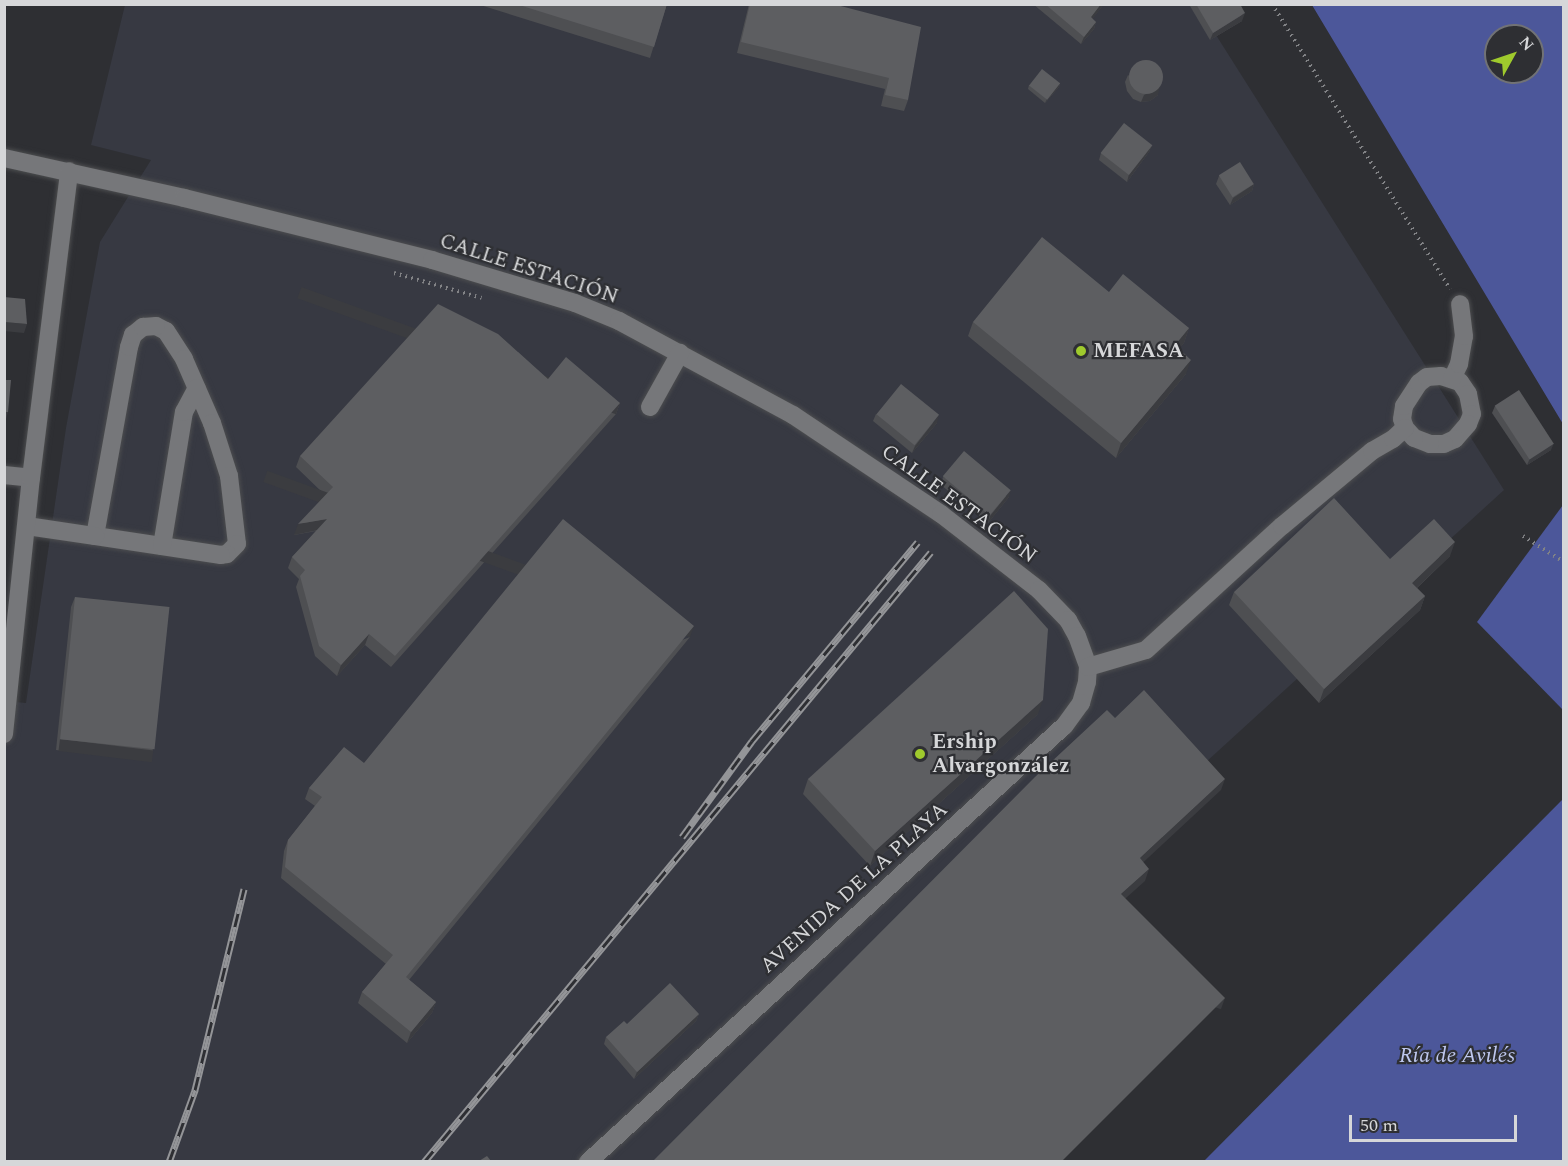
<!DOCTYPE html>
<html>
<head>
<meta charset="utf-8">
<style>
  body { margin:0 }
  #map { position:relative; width:1568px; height:1166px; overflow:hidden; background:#2e2f33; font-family:Spectral,serif }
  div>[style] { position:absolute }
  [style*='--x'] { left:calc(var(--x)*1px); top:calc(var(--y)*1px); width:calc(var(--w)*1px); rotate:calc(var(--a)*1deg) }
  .built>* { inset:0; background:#373942 }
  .water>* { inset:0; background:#4c579a }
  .path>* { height:4px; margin-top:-2px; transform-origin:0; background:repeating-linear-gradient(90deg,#828386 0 1.5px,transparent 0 6px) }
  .roads { filter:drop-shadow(0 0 2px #4c4d4f) drop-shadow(0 0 2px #4c4d4f) }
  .minor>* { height:18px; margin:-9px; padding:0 9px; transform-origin:9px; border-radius:9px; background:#76777a }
  .rail>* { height:7px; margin-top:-3.5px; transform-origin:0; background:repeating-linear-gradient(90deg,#2e2f33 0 14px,#949598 0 28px); box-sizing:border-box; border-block:2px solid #949598 }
  .wall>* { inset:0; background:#4e4f52 }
  .shaded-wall>* { inset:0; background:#3b3c40; transform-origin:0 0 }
  .building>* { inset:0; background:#5d5e61; transform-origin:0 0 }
  .round { border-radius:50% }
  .dots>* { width:16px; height:16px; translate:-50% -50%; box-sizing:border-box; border:3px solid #2e2f33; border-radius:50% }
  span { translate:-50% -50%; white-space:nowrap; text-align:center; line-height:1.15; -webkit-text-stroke:4.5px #2e2f33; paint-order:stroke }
  .street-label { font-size:21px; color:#d6d7d9 }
  .poi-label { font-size:21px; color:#d6d7d9; font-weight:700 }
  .left { translate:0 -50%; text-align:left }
  .water-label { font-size:22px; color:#bec7ee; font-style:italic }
  .frame { position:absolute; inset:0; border:6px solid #d6d7d9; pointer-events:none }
  .north { position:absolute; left:1484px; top:24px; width:60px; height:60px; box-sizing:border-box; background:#2e2f33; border:2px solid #717275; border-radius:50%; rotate:50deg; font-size:16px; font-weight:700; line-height:24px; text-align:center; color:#d6d7d9 }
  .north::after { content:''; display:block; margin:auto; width:21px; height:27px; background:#9fca2d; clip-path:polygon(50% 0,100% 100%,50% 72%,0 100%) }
  .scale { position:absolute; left:1349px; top:1115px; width:168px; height:27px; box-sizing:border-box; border:3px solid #d6d7d9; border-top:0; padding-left:8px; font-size:18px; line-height:21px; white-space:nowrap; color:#d6d7d9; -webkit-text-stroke:4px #2e2f33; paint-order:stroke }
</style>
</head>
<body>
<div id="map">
  <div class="built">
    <i style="clip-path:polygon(125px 5px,1197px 5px,1504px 490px,769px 1161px,5px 1162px,5px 701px,26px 703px,66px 428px,100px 242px,151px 160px,91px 145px)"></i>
  </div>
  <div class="water">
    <i style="clip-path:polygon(evenodd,1312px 5px,1563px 5px,1563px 424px,1312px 5px,1496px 36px,1532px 36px,1532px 72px,1496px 72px,1496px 36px)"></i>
    <i style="clip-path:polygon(1563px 505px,1563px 710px,1477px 622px)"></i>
    <i style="clip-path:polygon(1563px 799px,1563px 1161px,1204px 1161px)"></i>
  </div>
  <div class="path">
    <i style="--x:1272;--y:4;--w:336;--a:58"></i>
    <i style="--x:394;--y:273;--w:91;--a:15.9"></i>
    <i style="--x:1523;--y:536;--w:49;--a:32.4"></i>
  </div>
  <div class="roads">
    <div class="minor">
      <i style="--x:4;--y:158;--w:184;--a:12.5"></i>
      <i style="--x:184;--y:198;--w:256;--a:14"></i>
      <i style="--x:432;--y:260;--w:149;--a:16.7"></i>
      <i style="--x:575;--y:303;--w:48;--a:22.2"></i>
      <i style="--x:619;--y:321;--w:198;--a:28.4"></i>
      <i style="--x:793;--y:415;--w:178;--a:33.8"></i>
      <i style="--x:941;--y:514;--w:124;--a:37.8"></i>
      <i style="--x:1039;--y:590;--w:42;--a:46"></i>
      <i style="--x:1068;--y:620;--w:18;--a:61"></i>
      <i style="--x:1077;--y:636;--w:33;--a:70"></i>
      <i style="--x:1088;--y:667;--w:15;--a:94"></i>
      <i style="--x:1087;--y:682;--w:22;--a:106"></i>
      <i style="--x:1081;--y:703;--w:29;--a:126"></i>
      <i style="--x:1064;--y:726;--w:646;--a:137.51"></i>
      <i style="--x:156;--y:326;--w:11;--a:27"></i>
      <i style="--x:166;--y:331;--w:33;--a:57"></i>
      <i style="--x:184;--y:359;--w:70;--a:66.4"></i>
      <i style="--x:212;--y:423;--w:56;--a:72.2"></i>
      <i style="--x:229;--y:476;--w:68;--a:83.3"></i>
      <i style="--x:237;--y:544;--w:14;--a:135"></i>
      <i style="--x:227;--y:554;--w:6;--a:171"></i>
      <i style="--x:221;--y:555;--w:127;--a:-171.4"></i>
      <i style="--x:95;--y:536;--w:192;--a:-79.8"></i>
      <i style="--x:129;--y:347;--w:13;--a:-72"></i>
      <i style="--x:133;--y:335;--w:13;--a:-39"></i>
      <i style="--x:143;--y:327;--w:13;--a:-4"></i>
      <i style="--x:1441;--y:376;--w:20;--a:18"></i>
      <i style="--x:1460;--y:382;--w:14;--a:56"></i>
      <i style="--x:1468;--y:394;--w:20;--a:79"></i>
      <i style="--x:1472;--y:414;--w:11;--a:112"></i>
      <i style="--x:1468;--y:424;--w:20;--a:131"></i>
      <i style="--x:1455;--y:439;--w:12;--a:156"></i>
      <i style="--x:1444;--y:444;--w:14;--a:180"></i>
      <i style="--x:1430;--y:444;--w:17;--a:-159"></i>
      <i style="--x:1414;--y:438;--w:13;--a:-132"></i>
      <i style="--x:1405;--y:428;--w:9;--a:-108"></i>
      <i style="--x:1402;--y:419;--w:13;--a:-81"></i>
      <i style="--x:1404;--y:406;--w:27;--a:-57"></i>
      <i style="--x:1419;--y:383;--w:10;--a:-37"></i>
      <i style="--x:1427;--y:377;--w:14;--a:-4"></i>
      <i style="--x:1452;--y:379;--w:17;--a:-65"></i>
      <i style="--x:1459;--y:364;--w:28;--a:-80"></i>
      <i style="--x:1464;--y:336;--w:32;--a:-97"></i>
      <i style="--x:650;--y:407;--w:62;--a:-60.9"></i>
      <i style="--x:4;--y:475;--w:27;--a:6"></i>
      <i style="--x:27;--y:526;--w:69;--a:8.4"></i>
      <i style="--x:162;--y:546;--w:136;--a:-80.7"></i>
      <i style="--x:184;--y:412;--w:27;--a:-62"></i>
      <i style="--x:1088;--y:667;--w:60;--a:-16.3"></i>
      <i style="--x:1146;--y:650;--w:184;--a:-42.4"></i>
      <i style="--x:1282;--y:526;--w:117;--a:-39.8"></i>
      <i style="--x:1372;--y:451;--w:24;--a:-30"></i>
      <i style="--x:1393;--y:439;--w:16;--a:-43"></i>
      <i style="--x:4;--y:734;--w:257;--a:-84"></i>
      <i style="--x:31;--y:478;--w:309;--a:-82.9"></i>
    </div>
  </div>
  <div class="rail">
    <i style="--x:682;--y:837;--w:119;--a:-53.9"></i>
    <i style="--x:752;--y:741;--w:259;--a:-50.2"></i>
    <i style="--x:169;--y:1162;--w:77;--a:-70.1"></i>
    <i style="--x:195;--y:1090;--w:207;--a:-76.3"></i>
    <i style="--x:424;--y:1162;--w:793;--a:-50.27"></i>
  </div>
  <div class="wall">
    <i style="clip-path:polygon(477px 4px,667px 4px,650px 58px)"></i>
    <i style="clip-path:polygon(749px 4px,833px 4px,908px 100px,904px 111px,881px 106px,885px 89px,737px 53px)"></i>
    <i style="clip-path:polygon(1033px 4px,1104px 4px,1092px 19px,1096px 22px,1094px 29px,1081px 44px)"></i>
    <i style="clip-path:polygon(1190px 4px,1240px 4px,1242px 21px,1210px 40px,1190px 6px)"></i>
    <i style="clip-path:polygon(1128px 75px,1158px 95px,1150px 101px,1141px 102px,1133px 99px,1127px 91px,1125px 82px)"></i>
    <i style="clip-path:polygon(1060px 83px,1059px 87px,1045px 103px,1028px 89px,1029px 85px)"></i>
    <i style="clip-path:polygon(1152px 145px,1149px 152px,1127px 182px,1099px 160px,1101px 153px)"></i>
    <i style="clip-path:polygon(1219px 176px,1254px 184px,1252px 191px,1230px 205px,1216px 184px)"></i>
    <i style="clip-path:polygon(1109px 292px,1189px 328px,1184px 343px,1179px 348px,1186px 374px,1116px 458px,968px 336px,973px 322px)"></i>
    <i style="clip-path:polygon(548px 379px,620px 403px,616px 414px,391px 667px,365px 645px,337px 676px,315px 656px,296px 587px,299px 579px,288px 568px,292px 557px,316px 531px,294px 535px,325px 495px,296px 467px,300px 456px)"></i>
    <i style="clip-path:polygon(1495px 406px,1551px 450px,1527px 465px,1492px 413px)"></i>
    <i style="clip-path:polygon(876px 414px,937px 423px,912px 453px,873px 421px)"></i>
    <i style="clip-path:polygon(943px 477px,1009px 497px,988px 523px,941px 485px)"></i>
    <i style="clip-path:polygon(1450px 556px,1417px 588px,1425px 596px,1420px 610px,1319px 703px,1229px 605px,1234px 592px,1390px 559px)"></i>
    <i style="clip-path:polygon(75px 597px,153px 750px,149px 761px,56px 750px,71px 607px)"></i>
    <i style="clip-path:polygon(690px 637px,409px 980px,436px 1002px,432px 1013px,407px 1043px,358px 1003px,362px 992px,386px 964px,281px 878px,284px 851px,288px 840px,315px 806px,305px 799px,309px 788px,364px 763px)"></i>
    <i style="clip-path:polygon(1038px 714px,870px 866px,803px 794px,808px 779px)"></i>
    <i style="clip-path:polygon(699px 1014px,696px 1021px,634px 1079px,604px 1044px,606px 1037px)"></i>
  </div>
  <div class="shaded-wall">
    <i style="clip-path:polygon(1101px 4px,1104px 4px,1088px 25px,1091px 17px)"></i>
    <i style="clip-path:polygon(1245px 13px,1242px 21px,1210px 40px,1213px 33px)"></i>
    <i style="clip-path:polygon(1096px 22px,1094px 29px,1081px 44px,1084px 37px)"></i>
    <i style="clip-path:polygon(1060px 83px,1059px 87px,1045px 103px,1047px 99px)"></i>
    <i style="clip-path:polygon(1160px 87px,1158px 95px,1150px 101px,1141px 102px,1144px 95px)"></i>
    <i style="clip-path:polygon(1152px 145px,1149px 152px,1127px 182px,1129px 174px)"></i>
    <i style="clip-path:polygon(1254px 184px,1252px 191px,1230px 205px,1233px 198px)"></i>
    <i style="clip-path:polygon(4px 322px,27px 324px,24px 333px,4px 331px)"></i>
    <i style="clip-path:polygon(1189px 328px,1184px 343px,1170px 359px,1175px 345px)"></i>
    <i style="clip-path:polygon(1191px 360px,1186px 374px,1116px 458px,1121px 443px)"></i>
    <i style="left:620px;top:403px;width:12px;height:339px;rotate:110deg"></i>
    <i style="clip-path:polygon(4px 412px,8px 412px,6px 419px,4px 419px)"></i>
    <i style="clip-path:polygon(939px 415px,937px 423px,912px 453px,915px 446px)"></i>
    <i style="clip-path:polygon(1554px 443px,1551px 450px,1527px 465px,1530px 458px)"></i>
    <i style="clip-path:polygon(1011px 490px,1009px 497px,988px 523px,990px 516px)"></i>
    <i style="clip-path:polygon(327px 519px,323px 529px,294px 535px,298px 524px)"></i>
    <i style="clip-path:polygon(1455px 542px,1450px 556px,1407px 597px,1412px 583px)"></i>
    <i style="clip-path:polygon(1425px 596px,1420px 610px,1319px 703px,1324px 689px)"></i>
    <i style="left:694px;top:626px;width:12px;height:454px;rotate:110deg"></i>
    <i style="clip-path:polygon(369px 634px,365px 645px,337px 676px,341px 665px)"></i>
    <i style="clip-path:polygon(1043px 700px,1038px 714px,870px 866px,875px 851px)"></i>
    <i style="left:60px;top:739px;width:94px;height:12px;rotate:7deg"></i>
    <i style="clip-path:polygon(1225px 779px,1221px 790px,1135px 870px,1140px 858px)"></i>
    <i style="clip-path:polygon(1149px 869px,1145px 881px,1117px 906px,1121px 894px)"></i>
    <i style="left:1225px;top:998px;width:12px;height:231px;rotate:110deg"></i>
    <i style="clip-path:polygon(436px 1002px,432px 1013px,407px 1043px,411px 1032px)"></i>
    <i style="clip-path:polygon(699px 1014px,696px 1021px,634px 1079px,637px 1072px)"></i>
  </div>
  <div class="building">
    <i style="clip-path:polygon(516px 4px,667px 4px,654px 47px)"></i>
    <i style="clip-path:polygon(750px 4px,833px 4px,921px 27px,908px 100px,885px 95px,889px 78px,741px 42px)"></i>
    <i style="clip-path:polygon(1045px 4px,1101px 4px,1091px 17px,1096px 22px,1084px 37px)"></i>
    <i style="clip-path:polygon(1196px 4px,1240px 4px,1245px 13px,1213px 33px)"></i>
    <i class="round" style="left:1129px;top:60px;width:34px;height:34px"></i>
    <i style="left:1042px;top:69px;width:23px;height:21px;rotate:38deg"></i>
    <i style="left:1124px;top:123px;width:36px;height:38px;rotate:38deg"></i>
    <i style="left:1240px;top:162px;width:26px;height:25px;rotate:58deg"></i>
    <i style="clip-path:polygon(1042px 237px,1109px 292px,1123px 274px,1189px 328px,1175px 345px,1191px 360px,1121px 443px,973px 322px)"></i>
    <i style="clip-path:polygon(4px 297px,25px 299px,27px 324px,4px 322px)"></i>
    <i style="clip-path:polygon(438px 304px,498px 334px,548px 379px,566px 357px,620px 403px,395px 656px,369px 634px,341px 665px,319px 646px,300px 576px,305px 570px,292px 557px,327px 519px,298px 524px,333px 487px,300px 456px)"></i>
    <i style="clip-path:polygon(4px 380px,11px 380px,8px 412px,4px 412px)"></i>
    <i style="left:901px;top:384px;width:49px;height:39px;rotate:39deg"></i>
    <i style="left:1519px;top:390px;width:64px;height:29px;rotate:57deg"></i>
    <i style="left:964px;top:451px;width:61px;height:33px;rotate:40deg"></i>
    <i style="clip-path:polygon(1334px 498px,1390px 559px,1434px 519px,1455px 542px,1412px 583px,1425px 596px,1324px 689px,1234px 592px)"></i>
    <i style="clip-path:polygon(563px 519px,694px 626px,406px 977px,436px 1002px,411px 1032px,362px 992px,393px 955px,285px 867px,288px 840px,322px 797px,309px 788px,344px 747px,364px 763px)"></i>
    <i style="clip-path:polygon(1014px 591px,1048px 629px,1043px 700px,875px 851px,808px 779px)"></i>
    <i style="left:75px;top:597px;width:95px;height:143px;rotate:6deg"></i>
    <i style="clip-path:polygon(1144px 690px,1225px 779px,1140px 858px,1149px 869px,1121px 894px,1225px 998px,1062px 1161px,653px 1161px,1035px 777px,1107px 710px,1115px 718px)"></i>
    <i style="clip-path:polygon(670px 983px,699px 1014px,637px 1072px,606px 1037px,624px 1021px,627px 1024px)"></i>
    <i style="clip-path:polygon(487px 1156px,491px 1161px,479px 1161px)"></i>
  </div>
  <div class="dots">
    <i style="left:1081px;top:351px;background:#9fca2d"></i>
    <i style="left:920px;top:754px;background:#9fca2d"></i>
  </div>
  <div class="street-label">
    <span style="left:529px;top:269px;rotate:18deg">CALLE ESTACIÓN</span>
    <span style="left:959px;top:504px;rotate:36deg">CALLE ESTACIÓN</span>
    <span style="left:854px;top:888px;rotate:-42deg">AVENIDA DE LA PLAYA</span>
  </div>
  <div class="poi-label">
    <span class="left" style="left:1093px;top:351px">MEFASA</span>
    <span class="left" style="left:932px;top:754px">Ership<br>Alvargonzález</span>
  </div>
  <div class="water-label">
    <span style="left:1457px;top:1056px">Ría de Avilés</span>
  </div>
  <div class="frame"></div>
  <div class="north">N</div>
  <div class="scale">50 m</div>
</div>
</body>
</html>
